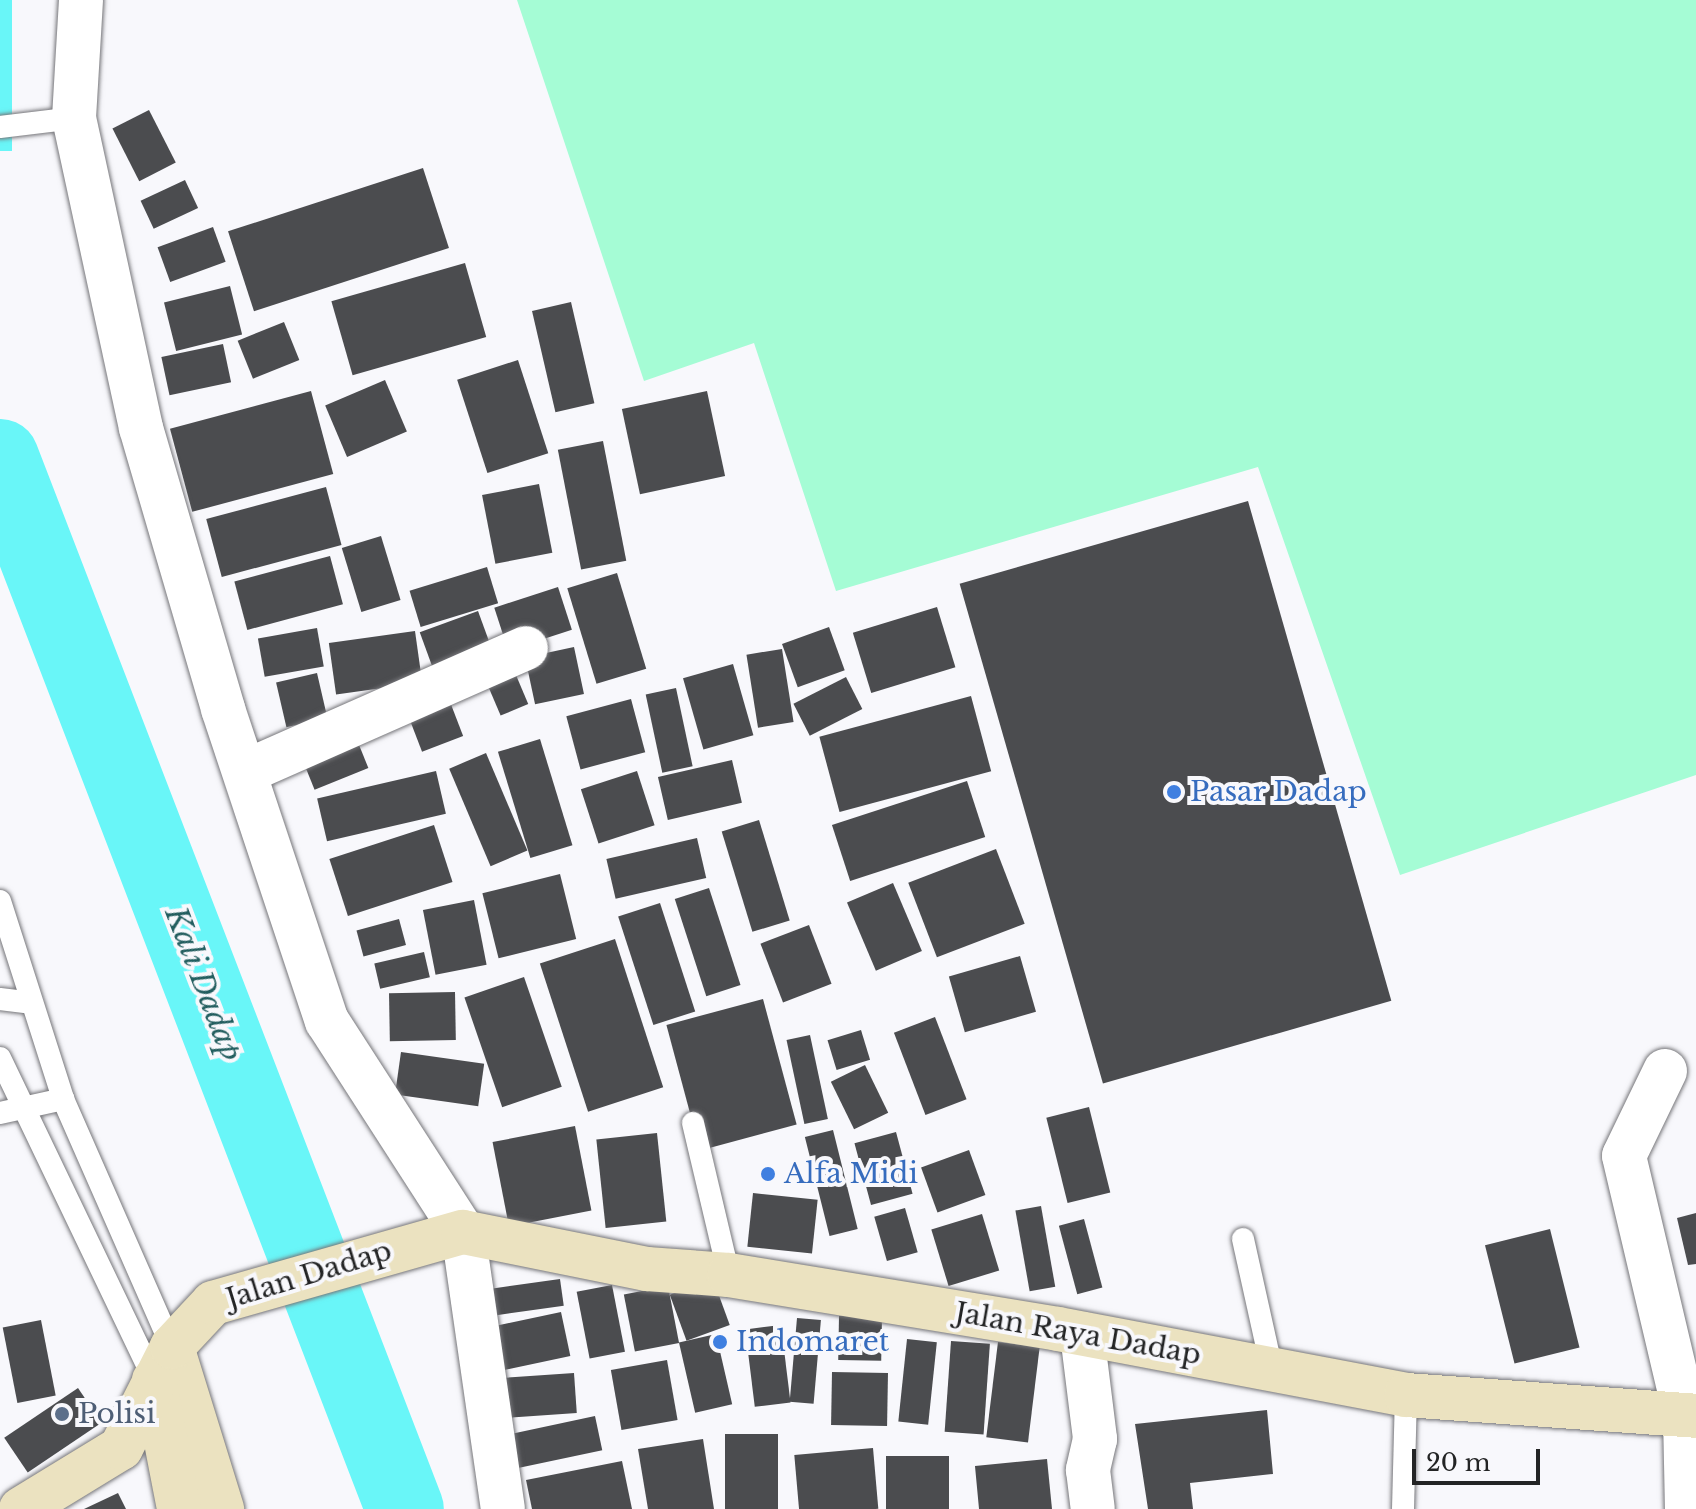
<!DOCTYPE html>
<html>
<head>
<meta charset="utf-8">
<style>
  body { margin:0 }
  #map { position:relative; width:1696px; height:1509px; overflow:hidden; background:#f8f8fc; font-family:"Libre Baskerville",serif }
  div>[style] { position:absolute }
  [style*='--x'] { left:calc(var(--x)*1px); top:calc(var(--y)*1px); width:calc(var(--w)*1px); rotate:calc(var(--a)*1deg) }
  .green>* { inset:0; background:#a5fcd5 }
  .water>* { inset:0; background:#69f6f8; transform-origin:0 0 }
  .river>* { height:78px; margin:-39px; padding:0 39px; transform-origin:39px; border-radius:39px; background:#69f6f8 }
  .building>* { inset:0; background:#4b4c4f; transform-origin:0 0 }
  .roads { filter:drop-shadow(0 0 2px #76767a) drop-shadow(0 0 2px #76767a) }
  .lane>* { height:22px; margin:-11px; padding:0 11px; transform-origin:11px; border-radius:11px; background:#fff }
  .street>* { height:44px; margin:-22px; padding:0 22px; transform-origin:22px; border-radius:22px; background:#fff }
  .secondary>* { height:44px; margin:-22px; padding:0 22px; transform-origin:22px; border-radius:22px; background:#ebe2c0 }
  .dots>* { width:22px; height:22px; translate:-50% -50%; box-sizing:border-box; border:4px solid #f8f8fc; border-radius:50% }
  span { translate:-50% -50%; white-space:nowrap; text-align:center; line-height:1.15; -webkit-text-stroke:8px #f8f8fc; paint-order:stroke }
  .shop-label { font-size:28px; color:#366cbe }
  .left { translate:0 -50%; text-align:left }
  .street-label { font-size:28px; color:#232425 }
  .service-label { font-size:28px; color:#4e5e75 }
  .water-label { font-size:30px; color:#235e5f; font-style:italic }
  .scale { position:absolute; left:1412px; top:1449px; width:128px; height:36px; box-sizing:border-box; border:4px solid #232425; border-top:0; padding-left:10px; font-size:24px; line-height:28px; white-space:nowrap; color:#232425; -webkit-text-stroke:6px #f8f8fc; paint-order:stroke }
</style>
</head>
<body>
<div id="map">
  <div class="green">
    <i style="clip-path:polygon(517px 0,1696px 0,1696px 775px,1400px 875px,1258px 467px,836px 591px,754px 343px,644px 381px)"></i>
  </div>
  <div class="water">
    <i style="left:0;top:0;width:12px;height:151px"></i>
  </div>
  <div class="river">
    <i style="--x:0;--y:458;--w:1126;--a:68.93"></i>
  </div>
  <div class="building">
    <i style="left:149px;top:110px;width:59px;height:41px;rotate:63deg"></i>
    <i style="left:423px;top:168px;width:84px;height:205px;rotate:72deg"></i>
    <i style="left:185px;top:180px;width:31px;height:49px;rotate:65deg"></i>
    <i style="left:213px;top:227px;width:37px;height:59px;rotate:70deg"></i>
    <i style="left:465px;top:263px;width:77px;height:139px;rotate:74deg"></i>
    <i style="left:230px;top:286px;width:50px;height:68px;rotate:76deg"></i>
    <i style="left:571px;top:302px;width:104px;height:40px;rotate:77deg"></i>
    <i style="left:284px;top:322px;width:41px;height:50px;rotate:68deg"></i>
    <i style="left:223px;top:344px;width:39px;height:63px;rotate:78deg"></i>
    <i style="left:518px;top:360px;width:98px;height:64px;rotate:72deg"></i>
    <i style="left:385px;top:380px;width:56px;height:65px;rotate:67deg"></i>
    <i style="left:311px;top:391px;width:86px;height:146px;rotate:75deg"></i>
    <i style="left:707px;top:391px;width:87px;height:87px;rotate:78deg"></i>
    <i style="left:603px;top:441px;width:122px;height:46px;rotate:79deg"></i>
    <i style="left:539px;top:484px;width:70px;height:58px;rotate:79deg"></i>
    <i style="left:326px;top:487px;width:60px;height:124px;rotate:75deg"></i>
    <i style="left:1248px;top:501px;width:520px;height:300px;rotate:74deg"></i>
    <i style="left:381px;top:536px;width:67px;height:41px;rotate:73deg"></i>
    <i style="left:330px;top:556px;width:50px;height:99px;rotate:75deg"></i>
    <i style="left:487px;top:567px;width:38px;height:81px;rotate:73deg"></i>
    <i style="left:617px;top:573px;width:100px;height:52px;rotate:73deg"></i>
    <i style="left:558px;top:587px;width:45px;height:67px;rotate:72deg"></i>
    <i style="left:937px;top:607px;width:63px;height:88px;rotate:73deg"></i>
    <i style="left:478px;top:611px;width:48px;height:62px;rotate:70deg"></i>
    <i style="left:829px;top:627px;width:46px;height:50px;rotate:70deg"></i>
    <i style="left:317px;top:628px;width:39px;height:60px;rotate:80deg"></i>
    <i style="left:415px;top:631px;width:52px;height:87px;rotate:82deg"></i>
    <i style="left:574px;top:647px;width:48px;height:50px;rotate:78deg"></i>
    <i style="left:782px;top:649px;width:74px;height:36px;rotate:81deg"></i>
    <i style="left:733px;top:664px;width:74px;height:52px;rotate:74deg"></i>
    <i style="left:513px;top:668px;width:39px;height:30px;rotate:67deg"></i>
    <i style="left:317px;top:673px;width:46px;height:42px;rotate:77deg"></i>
    <i style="left:846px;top:677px;width:36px;height:59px;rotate:63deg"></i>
    <i style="left:676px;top:688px;width:80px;height:31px;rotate:78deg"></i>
    <i style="left:447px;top:694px;width:45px;height:44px;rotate:69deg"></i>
    <i style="left:971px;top:696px;width:78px;height:157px;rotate:75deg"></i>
    <i style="left:631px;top:699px;width:55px;height:67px;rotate:75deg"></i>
    <i style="left:353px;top:730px;width:41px;height:58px;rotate:68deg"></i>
    <i style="left:540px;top:739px;width:111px;height:44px;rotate:73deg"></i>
    <i style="left:486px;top:753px;width:106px;height:40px;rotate:67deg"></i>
    <i style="left:732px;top:760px;width:44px;height:76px;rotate:77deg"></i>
    <i style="left:436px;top:771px;width:44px;height:122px;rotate:77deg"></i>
    <i style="left:637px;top:771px;width:57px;height:59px;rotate:72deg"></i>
    <i style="left:967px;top:781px;width:59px;height:142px;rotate:72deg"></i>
    <i style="left:759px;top:820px;width:105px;height:39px;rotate:73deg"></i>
    <i style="left:434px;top:825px;width:60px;height:110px;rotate:72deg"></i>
    <i style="left:697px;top:838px;width:41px;height:93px;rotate:77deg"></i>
    <i style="left:996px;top:849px;width:80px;height:94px;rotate:69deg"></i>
    <i style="left:560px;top:874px;width:67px;height:80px;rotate:76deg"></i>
    <i style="left:893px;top:883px;width:74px;height:50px;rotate:67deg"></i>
    <i style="left:709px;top:888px;width:102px;height:36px;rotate:72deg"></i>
    <i style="left:474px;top:900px;width:66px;height:52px;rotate:79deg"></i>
    <i style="left:660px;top:903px;width:114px;height:44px;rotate:72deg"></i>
    <i style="left:399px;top:919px;width:27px;height:44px;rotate:75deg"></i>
    <i style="left:809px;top:925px;width:63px;height:52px;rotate:69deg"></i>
    <i style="left:615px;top:939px;width:156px;height:79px;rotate:72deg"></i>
    <i style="left:424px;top:952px;width:26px;height:51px;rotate:77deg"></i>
    <i style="left:1020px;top:956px;width:58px;height:74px;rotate:74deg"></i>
    <i style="left:524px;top:977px;width:116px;height:63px;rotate:71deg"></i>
    <i style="left:455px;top:992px;width:48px;height:66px;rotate:89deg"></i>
    <i style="left:763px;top:999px;width:130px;height:100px;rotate:75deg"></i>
    <i style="left:935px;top:1017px;width:88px;height:44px;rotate:69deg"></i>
    <i style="left:861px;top:1030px;width:31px;height:35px;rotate:73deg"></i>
    <i style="left:810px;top:1035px;width:86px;height:24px;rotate:78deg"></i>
    <i style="left:401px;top:1052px;width:84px;height:43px;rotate:8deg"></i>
    <i style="left:865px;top:1065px;width:53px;height:38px;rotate:64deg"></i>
    <i style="left:1089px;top:1107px;width:88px;height:44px;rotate:76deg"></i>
    <i style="left:575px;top:1126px;width:86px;height:84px;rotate:79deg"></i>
    <i style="left:833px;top:1130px;width:102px;height:29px;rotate:76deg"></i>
    <i style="left:896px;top:1132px;width:64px;height:43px;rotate:75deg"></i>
    <i style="left:657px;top:1133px;width:89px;height:61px;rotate:84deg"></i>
    <i style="left:969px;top:1150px;width:48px;height:51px;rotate:70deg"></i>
    <i style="left:753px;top:1193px;width:65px;height:54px;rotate:6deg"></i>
    <i style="left:1041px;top:1206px;width:82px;height:26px;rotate:80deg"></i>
    <i style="left:905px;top:1208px;width:46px;height:32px;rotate:74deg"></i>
    <i style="clip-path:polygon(1696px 1213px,1696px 1264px,1688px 1265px,1677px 1218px)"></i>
    <i style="left:982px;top:1214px;width:59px;height:53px;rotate:73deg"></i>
    <i style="left:1084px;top:1219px;width:71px;height:26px;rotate:75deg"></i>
    <i style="left:1550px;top:1229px;width:122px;height:67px;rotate:76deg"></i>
    <i style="left:560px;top:1279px;width:27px;height:73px;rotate:82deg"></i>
    <i style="left:713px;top:1279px;width:49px;height:46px;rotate:70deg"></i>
    <i style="left:612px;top:1285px;width:68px;height:36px;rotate:79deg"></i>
    <i style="left:668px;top:1286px;width:58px;height:45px;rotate:79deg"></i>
    <i style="left:561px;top:1312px;width:45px;height:71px;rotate:78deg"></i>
    <i style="left:839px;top:1316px;width:43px;height:44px;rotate:1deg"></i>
    <i style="left:797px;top:1318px;width:24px;height:84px;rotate:5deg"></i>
    <i style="left:41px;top:1320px;width:77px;height:39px;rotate:79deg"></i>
    <i style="left:781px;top:1325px;width:78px;height:36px;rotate:83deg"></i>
    <i style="left:716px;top:1334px;width:72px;height:38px;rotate:77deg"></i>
    <i style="left:907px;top:1339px;width:30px;height:83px;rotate:6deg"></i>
    <i style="left:951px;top:1341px;width:39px;height:91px;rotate:4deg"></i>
    <i style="left:998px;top:1342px;width:42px;height:96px;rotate:7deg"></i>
    <i style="left:667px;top:1360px;width:61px;height:57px;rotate:80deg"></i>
    <i style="left:832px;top:1372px;width:56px;height:53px;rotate:1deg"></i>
    <i style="left:574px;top:1373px;width:40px;height:76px;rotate:86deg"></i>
    <i style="left:78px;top:1388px;width:42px;height:89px;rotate:56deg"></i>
    <i style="clip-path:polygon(1267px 1410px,1273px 1474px,1190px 1483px,1193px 1509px,1148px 1509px,1135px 1424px)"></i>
    <i style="left:595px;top:1416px;width:35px;height:86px;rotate:78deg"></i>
    <i style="left:725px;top:1434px;width:53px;height:75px"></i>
    <i style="clip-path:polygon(703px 1439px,714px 1509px,648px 1509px,638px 1449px)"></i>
    <i style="left:873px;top:1448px;width:61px;height:79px;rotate:85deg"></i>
    <i style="left:886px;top:1456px;width:63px;height:53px"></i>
    <i style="clip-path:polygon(1047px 1459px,1052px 1509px,979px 1509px,975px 1466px)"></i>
    <i style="clip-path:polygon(622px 1461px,632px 1509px,532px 1509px,526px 1480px)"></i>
    <i style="clip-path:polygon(118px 1493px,126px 1509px,84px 1509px)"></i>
  </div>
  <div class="roads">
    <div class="lane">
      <i style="--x:0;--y:127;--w:75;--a:-6.9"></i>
      <i style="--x:0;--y:901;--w:208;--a:72.3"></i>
      <i style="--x:63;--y:1099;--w:271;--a:66.3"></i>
      <i style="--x:0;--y:999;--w:31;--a:7"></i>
      <i style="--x:0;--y:1058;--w:357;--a:64.4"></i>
      <i style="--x:0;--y:1113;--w:65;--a:-12.5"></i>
      <i style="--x:693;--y:1123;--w:156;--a:76.7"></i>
      <i style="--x:1243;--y:1239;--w:134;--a:77.5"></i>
      <i style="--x:1403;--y:1509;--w:114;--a:-88.5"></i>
    </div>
    <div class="street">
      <i style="--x:81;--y:0;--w:118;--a:93.4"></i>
      <i style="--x:74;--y:118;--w:317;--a:77.8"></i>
      <i style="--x:141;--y:428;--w:293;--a:73.7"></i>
      <i style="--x:223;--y:709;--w:329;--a:71.6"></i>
      <i style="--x:327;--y:1021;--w:251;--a:57.2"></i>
      <i style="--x:463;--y:1232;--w:280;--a:81.8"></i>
      <i style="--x:245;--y:772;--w:307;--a:-23.8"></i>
      <i style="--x:1665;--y:1071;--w:94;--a:115.8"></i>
      <i style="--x:1624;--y:1156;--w:266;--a:76.7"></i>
      <i style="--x:1685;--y:1415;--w:94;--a:88.8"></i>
      <i style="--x:1082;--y:1334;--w:106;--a:82.9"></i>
      <i style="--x:1095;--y:1439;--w:32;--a:103"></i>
      <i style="--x:1088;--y:1470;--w:39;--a:83"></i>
    </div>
    <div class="secondary">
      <i style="--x:172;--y:1347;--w:170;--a:72.8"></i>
      <i style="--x:154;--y:1380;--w:131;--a:79"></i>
      <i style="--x:21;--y:1509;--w:117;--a:-31.4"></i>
      <i style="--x:121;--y:1448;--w:113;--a:-63.2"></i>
      <i style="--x:172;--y:1347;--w:60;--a:-47"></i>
      <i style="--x:213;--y:1303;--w:260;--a:-15.9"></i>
      <i style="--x:463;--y:1232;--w:188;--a:11.4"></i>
      <i style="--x:647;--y:1269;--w:82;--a:4.2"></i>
      <i style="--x:729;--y:1275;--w:333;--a:9.3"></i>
      <i style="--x:1058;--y:1329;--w:354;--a:10.7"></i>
      <i style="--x:1406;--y:1395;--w:291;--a:4.1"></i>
    </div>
  </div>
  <div class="dots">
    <i style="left:1174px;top:792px;background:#3f7fe0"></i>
    <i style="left:768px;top:1174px;background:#3f7fe0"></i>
    <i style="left:720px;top:1342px;background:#3f7fe0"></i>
    <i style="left:62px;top:1414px;background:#5c6f8a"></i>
  </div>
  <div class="shop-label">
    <span class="left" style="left:1190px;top:792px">Pasar Dadap</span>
    <span class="left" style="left:784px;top:1174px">Alfa Midi</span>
    <span class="left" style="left:736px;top:1342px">Indomaret</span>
  </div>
  <div class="street-label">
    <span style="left:309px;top:1275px;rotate:-17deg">Jalan Dadap</span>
    <span style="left:1078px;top:1334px;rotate:10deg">Jalan Raya Dadap</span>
  </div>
  <div class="service-label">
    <span class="left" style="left:78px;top:1414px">Polisi</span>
  </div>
  <div class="water-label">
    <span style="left:203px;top:984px;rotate:69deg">Kali Dadap</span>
  </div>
  <div class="scale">20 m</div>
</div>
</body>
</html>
